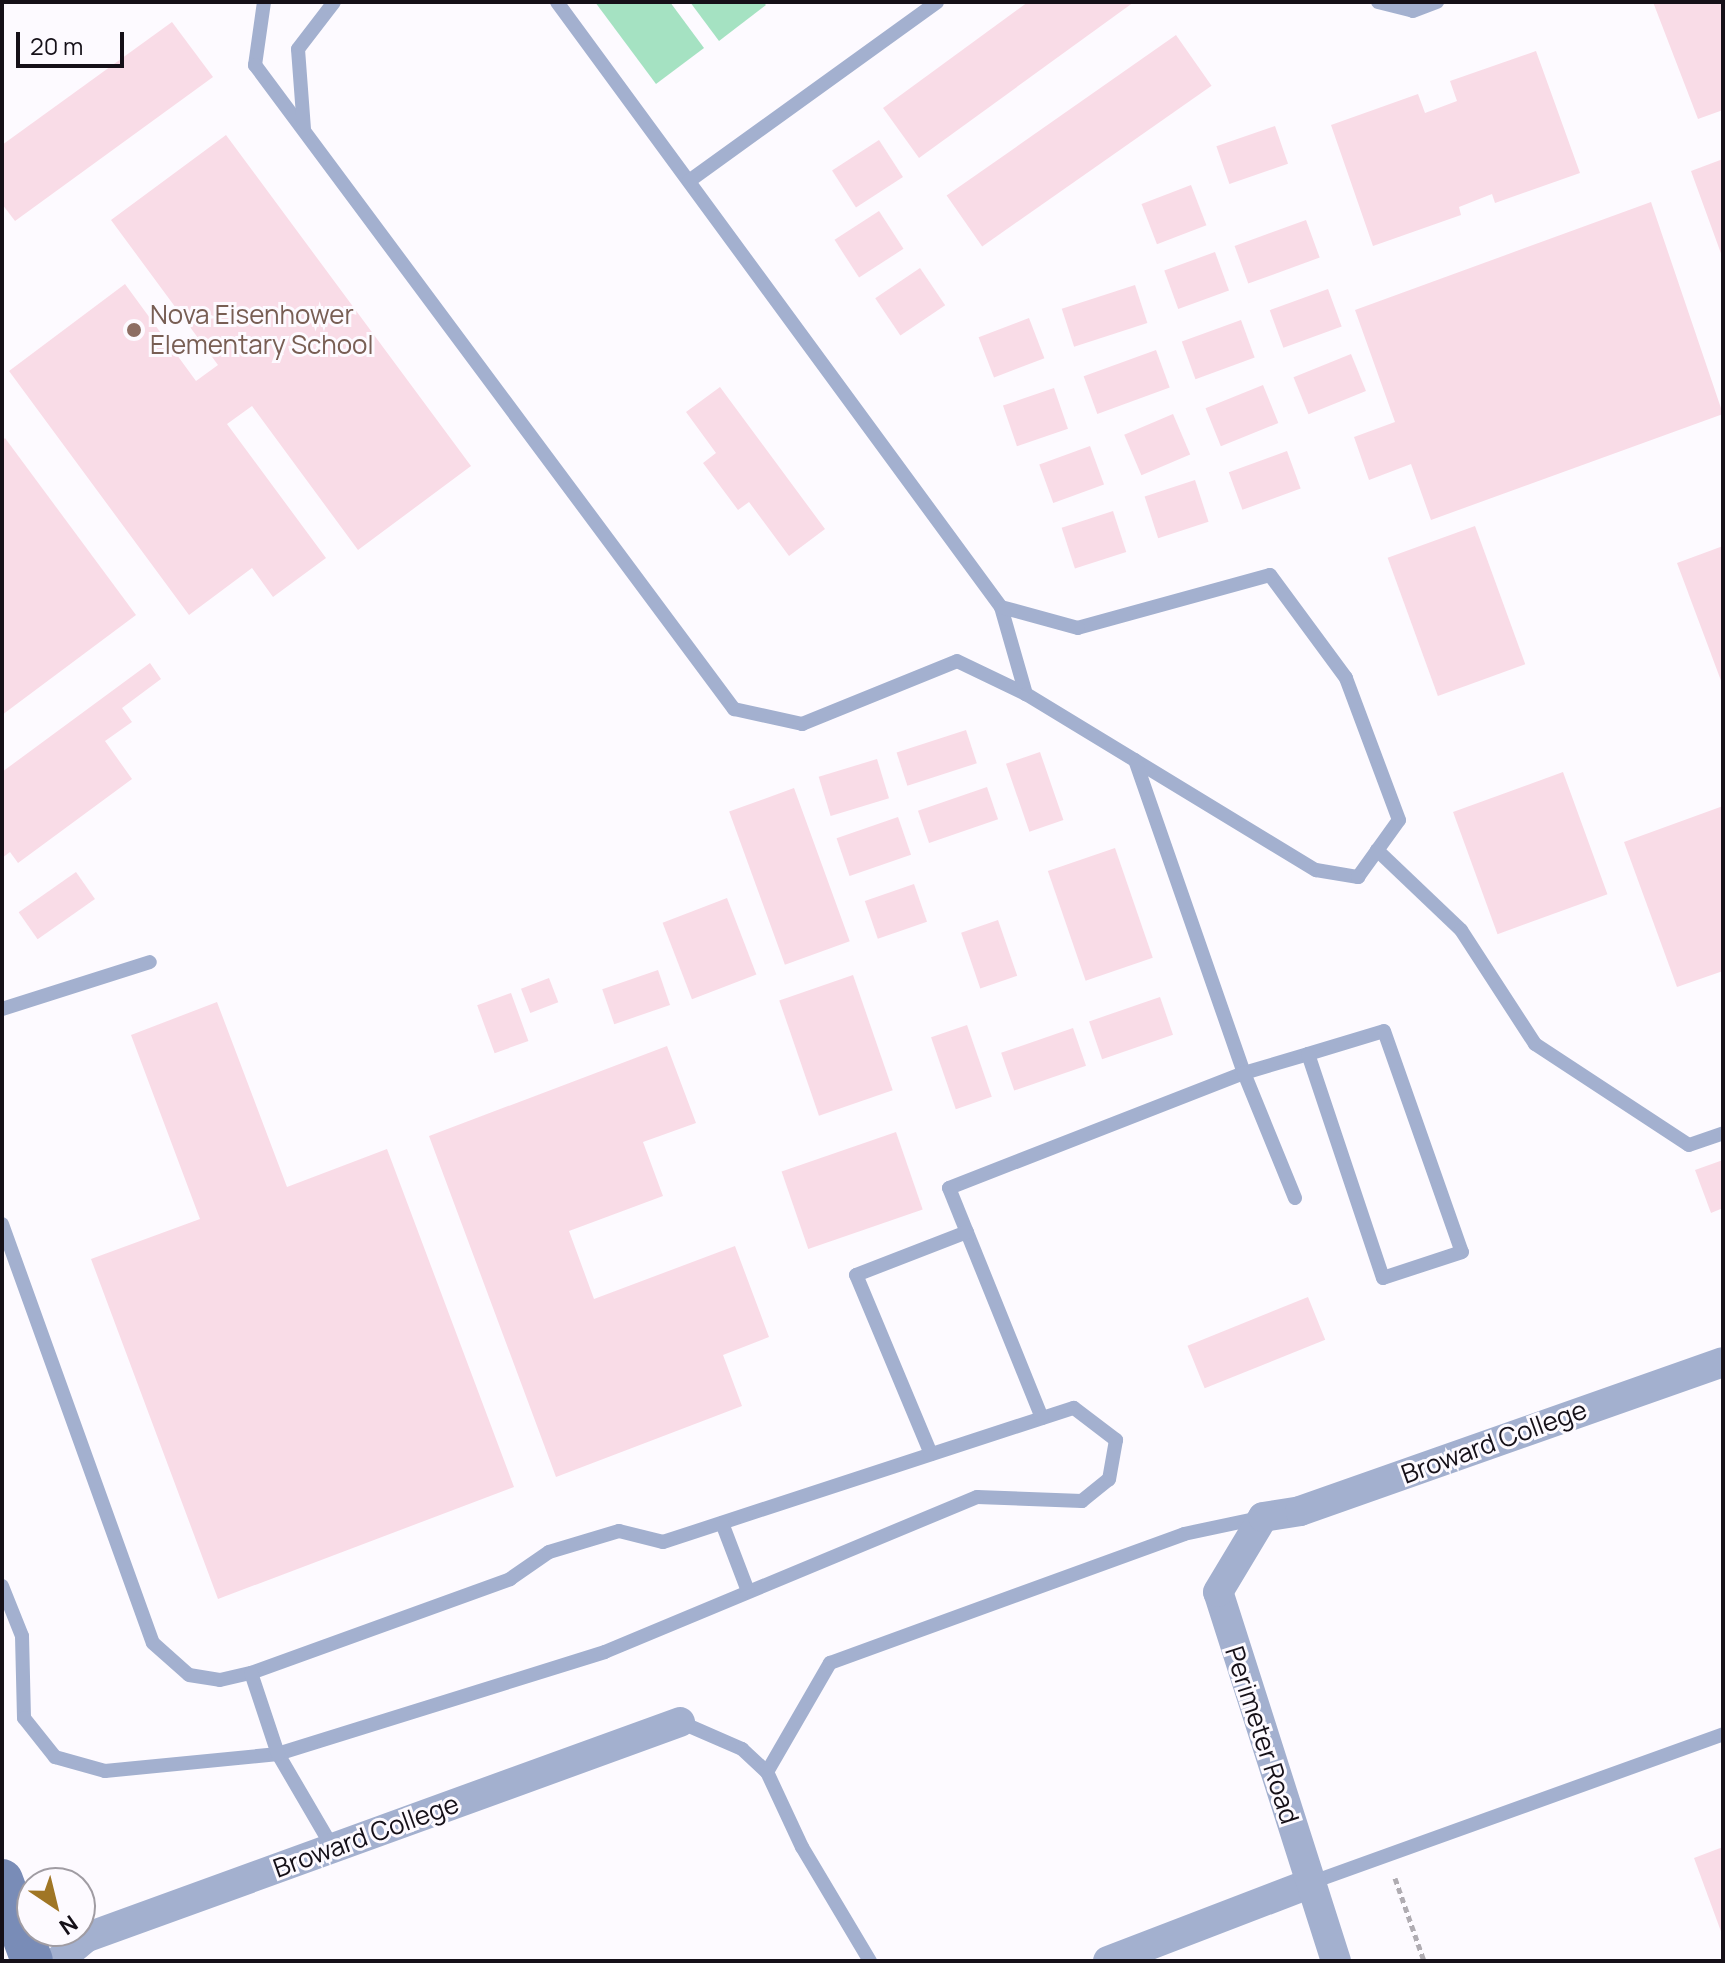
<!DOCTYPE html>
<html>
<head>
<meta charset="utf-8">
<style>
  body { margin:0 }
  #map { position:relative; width:1725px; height:1963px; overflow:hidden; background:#fdfaff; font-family:Manrope,sans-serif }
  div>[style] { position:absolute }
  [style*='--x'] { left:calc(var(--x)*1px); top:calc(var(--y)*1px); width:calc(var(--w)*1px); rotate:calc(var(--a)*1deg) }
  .green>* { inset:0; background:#a5e2c2 }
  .building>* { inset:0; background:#f9dce7; transform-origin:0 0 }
  .path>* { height:5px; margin-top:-2.5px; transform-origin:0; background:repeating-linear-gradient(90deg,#b0acb2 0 6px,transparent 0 10px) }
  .service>* { height:14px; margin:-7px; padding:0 7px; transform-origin:7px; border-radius:7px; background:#a3b0cf }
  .minor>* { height:30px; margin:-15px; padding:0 15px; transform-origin:15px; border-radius:15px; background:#a3b0cf }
  .secondary>* { height:42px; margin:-21px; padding:0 21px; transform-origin:21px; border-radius:21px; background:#798cb7 }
  .dots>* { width:22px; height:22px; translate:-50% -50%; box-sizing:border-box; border:4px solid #fdfaff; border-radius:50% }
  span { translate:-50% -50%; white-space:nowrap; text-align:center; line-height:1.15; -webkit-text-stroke:6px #fdfaff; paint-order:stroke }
  .education-label { font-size:26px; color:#785e54 }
  .left { translate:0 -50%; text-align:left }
  .street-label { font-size:26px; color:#151018 }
  .frame { position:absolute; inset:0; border:4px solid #151018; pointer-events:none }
  .north { position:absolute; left:16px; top:1867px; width:80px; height:80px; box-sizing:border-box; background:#fdfaff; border:2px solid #a09ca3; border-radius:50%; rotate:145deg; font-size:22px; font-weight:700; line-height:32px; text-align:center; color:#151018 }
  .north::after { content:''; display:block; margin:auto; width:28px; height:36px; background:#a07625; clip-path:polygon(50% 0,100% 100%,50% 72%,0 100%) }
  .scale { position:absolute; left:16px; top:32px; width:108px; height:36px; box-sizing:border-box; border:4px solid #151018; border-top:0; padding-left:10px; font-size:24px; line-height:28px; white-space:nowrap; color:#151018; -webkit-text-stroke:6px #fdfaff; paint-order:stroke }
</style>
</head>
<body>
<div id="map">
  <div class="green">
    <i style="clip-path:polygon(595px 2px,670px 2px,704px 48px,656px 84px)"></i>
    <i style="clip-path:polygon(690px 2px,763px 2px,766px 5px,719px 41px)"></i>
  </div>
  <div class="building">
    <i style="clip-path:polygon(1028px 2px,1134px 2px,919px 158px,883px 108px)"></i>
    <i style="clip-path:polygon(1653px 2px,1723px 2px,1723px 110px,1698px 119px)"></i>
    <i style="clip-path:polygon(172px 22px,213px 77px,15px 221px,2px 204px,2px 145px)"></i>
    <i style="left:1176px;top:35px;width:62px;height:280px;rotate:55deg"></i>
    <i style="clip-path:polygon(1536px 51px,1580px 173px,1495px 203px,1492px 194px,1459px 207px,1461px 215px,1373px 246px,1331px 125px,1418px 94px,1425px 113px,1457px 101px,1450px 81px)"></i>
    <i style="left:1275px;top:126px;width:40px;height:62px;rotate:71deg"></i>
    <i style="clip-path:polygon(226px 135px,471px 466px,358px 550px,252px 406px,227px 424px,326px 558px,273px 597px,252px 568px,189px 615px,9px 371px,125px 284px,196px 381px,218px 365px,111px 220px)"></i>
    <i style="left:879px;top:140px;width:44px;height:56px;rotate:57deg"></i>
    <i style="clip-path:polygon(1723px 159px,1723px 259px,1691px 171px)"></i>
    <i style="left:1191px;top:185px;width:43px;height:53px;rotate:69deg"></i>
    <i style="clip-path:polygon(1651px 202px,1723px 414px,1431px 520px,1411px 464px,1369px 480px,1354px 437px,1395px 422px,1355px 310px)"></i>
    <i style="left:879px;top:211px;width:45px;height:53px;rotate:57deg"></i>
    <i style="left:1306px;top:220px;width:40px;height:76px;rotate:70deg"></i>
    <i style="left:1215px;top:252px;width:41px;height:54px;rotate:70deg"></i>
    <i style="left:920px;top:268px;width:45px;height:54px;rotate:56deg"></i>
    <i style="left:1135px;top:285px;width:40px;height:77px;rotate:72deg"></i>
    <i style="left:1328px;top:289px;width:40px;height:62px;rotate:70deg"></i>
    <i style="left:1029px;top:318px;width:43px;height:54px;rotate:69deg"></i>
    <i style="left:1241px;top:320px;width:40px;height:63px;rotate:70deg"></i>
    <i style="left:1156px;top:350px;width:40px;height:77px;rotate:70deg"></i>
    <i style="left:1351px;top:354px;width:40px;height:62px;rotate:68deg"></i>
    <i style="left:1263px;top:385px;width:41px;height:62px;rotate:68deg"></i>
    <i style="clip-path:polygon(720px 387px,825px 529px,789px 556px,749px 502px,738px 510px,703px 463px,716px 453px,686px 412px)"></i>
    <i style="left:1054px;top:388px;width:43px;height:54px;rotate:71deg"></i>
    <i style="left:1173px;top:414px;width:44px;height:53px;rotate:67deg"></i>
    <i style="clip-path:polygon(5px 438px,136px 615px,2px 715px,2px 441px)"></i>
    <i style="left:1090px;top:446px;width:41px;height:54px;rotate:70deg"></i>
    <i style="left:1287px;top:451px;width:40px;height:62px;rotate:70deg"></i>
    <i style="left:1195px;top:480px;width:44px;height:53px;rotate:72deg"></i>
    <i style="left:1113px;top:511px;width:43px;height:54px;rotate:72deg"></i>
    <i style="left:1475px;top:526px;width:147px;height:93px;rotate:70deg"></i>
    <i style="clip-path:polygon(1723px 546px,1723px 686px,1677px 563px)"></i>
    <i style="clip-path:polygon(150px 663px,161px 679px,122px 708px,132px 722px,105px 741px,132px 779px,18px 863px,10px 852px,2px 858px,2px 772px)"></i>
    <i style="left:966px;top:730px;width:35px;height:73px;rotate:72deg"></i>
    <i style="left:1040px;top:752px;width:72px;height:36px;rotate:71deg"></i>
    <i style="left:877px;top:759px;width:41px;height:61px;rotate:73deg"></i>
    <i style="left:1563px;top:772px;width:130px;height:117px;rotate:70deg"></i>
    <i style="left:987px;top:787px;width:34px;height:73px;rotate:71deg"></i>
    <i style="left:794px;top:788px;width:163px;height:69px;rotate:70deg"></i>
    <i style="clip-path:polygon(1723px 806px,1723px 971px,1677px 987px,1624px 842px)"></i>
    <i style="left:898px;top:817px;width:40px;height:65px;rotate:71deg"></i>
    <i style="left:1115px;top:848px;width:116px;height:71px;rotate:71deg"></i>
    <i style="left:76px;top:872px;width:33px;height:70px;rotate:55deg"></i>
    <i style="left:914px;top:884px;width:40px;height:52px;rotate:71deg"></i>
    <i style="left:727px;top:898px;width:82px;height:69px;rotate:69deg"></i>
    <i style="left:998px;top:920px;width:59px;height:39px;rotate:71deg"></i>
    <i style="left:658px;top:970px;width:37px;height:59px;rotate:71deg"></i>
    <i style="left:853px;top:975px;width:122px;height:78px;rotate:71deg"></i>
    <i style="left:549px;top:978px;width:26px;height:30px;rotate:69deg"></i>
    <i style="left:511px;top:993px;width:51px;height:36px;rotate:70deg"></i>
    <i style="left:1160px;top:997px;width:40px;height:75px;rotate:71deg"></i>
    <i style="clip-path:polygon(217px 1002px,287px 1187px,387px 1149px,514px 1487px,218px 1599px,91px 1259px,200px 1219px,131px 1035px)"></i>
    <i style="left:967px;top:1025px;width:76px;height:38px;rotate:71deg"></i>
    <i style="left:1073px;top:1028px;width:40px;height:76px;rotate:71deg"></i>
    <i style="clip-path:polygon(667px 1046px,696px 1123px,643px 1142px,663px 1196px,569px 1231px,594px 1299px,735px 1246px,769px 1337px,723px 1355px,742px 1406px,556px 1477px,429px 1136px)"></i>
    <i style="left:896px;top:1132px;width:82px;height:121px;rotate:71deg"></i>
    <i style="clip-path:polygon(1723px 1160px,1723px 1208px,1711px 1213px,1695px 1170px)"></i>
    <i style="left:1308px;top:1297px;width:46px;height:130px;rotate:68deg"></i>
    <i style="clip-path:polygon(1723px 1847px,1723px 1937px,1694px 1858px)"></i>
  </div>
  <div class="path">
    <i style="--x:1395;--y:1878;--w:88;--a:70.7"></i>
  </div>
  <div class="service">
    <i style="--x:264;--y:2;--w:64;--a:98.1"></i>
    <i style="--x:255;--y:65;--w:803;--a:53.36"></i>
    <i style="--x:734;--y:709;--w:70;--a:12.4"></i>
    <i style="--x:802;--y:724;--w:167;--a:-22.1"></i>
    <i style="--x:957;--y:661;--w:76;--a:25.6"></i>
    <i style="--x:557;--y:2;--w:750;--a:53.73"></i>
    <i style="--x:1001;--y:607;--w:91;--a:74"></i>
    <i style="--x:1026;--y:694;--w:339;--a:31.3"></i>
    <i style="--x:1316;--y:870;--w:43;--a:9.5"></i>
    <i style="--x:1358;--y:877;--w:70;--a:-54.3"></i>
    <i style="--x:1399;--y:820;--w:152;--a:-110.5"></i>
    <i style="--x:1346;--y:678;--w:128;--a:-126.4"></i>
    <i style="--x:1270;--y:575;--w:199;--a:164.6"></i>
    <i style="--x:1078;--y:628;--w:80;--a:-164.7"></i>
    <i style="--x:1378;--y:2;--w:36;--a:14"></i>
    <i style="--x:1413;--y:11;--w:26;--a:-21"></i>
    <i style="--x:304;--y:129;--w:80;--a:-94.3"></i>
    <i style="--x:298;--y:49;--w:59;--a:-52.5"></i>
    <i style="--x:689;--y:181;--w:306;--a:-35.8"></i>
    <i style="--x:1135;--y:760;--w:331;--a:70.8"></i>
    <i style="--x:1244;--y:1073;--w:67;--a:-16.5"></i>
    <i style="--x:1308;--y:1054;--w:79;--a:-16.8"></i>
    <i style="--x:1384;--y:1031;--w:234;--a:70.6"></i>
    <i style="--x:1462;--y:1252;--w:83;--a:161.8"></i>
    <i style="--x:1383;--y:1278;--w:236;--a:-108.5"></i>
    <i style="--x:1377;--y:850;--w:116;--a:43.6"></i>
    <i style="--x:1461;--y:930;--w:136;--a:57"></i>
    <i style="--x:1535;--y:1044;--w:184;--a:33.3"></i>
    <i style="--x:1689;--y:1145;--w:36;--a:-19"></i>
    <i style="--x:2;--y:1009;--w:155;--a:-17.6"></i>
    <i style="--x:2;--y:1224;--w:445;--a:70.2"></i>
    <i style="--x:153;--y:1643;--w:48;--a:41.6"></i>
    <i style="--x:189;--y:1675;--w:31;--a:9"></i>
    <i style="--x:220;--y:1680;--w:32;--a:-13"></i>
    <i style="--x:251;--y:1673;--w:276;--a:-19.9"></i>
    <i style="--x:510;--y:1579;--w:47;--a:-34.7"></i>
    <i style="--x:549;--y:1552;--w:73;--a:-16.7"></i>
    <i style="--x:619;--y:1531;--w:45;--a:14"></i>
    <i style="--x:663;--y:1542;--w:432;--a:-18.1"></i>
    <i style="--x:1074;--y:1408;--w:53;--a:37.3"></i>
    <i style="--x:1116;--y:1440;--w:40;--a:100"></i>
    <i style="--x:1109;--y:1479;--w:35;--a:141"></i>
    <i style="--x:1082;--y:1501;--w:105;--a:-177.8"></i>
    <i style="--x:977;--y:1497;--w:403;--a:157.4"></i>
    <i style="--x:605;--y:1652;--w:343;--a:162.7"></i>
    <i style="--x:278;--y:1754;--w:109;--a:59.7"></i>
    <i style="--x:1042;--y:1418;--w:248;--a:-112"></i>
    <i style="--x:949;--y:1188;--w:317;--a:-21.3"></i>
    <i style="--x:1244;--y:1073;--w:135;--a:67.8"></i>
    <i style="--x:931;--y:1454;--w:194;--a:-112.7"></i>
    <i style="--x:856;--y:1275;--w:119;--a:-21.2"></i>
    <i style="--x:722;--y:1523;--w:73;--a:69.1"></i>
    <i style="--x:2;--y:1586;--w:54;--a:68.2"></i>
    <i style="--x:22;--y:1636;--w:82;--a:88.6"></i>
    <i style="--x:24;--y:1718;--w:50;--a:51.5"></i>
    <i style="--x:55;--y:1757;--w:52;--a:15.6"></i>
    <i style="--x:105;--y:1771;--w:174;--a:-5.6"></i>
    <i style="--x:278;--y:1754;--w:85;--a:-108.4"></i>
    <i style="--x:680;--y:1722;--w:68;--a:23.5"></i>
    <i style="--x:742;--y:1749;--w:34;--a:43"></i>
    <i style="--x:767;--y:1772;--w:83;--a:65"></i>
    <i style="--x:802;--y:1847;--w:133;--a:59.2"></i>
    <i style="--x:767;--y:1772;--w:126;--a:-60"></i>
    <i style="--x:830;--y:1663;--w:377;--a:-20"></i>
    <i style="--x:1184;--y:1534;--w:77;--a:-12"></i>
    <i style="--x:1310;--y:1883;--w:439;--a:-19.8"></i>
  </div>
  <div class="minor">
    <i style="--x:58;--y:1961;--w:35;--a:-40"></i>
    <i style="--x:85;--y:1938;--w:633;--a:-19.95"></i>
    <i style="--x:1108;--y:1961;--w:215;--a:-21"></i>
    <i style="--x:1336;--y:1961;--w:387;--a:-107.7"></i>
    <i style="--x:1218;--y:1592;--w:87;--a:-59"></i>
    <i style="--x:1263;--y:1517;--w:37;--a:-9"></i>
    <i style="--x:1300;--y:1511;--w:448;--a:-19.4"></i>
  </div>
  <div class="secondary">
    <i style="--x:2;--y:1880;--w:86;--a:69.7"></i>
  </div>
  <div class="dots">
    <i style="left:134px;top:330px;background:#8d6e63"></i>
  </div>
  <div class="education-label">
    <span class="left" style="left:150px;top:330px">Nova Eisenhower<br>Elementary School</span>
  </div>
  <div class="street-label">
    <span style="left:1494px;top:1442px;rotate:-20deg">Broward College</span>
    <span style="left:1262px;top:1735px;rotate:72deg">Perimeter Road</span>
    <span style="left:366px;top:1836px;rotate:-20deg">Broward College</span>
  </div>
  <div class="frame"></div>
  <div class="north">N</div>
  <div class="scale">20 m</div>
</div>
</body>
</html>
